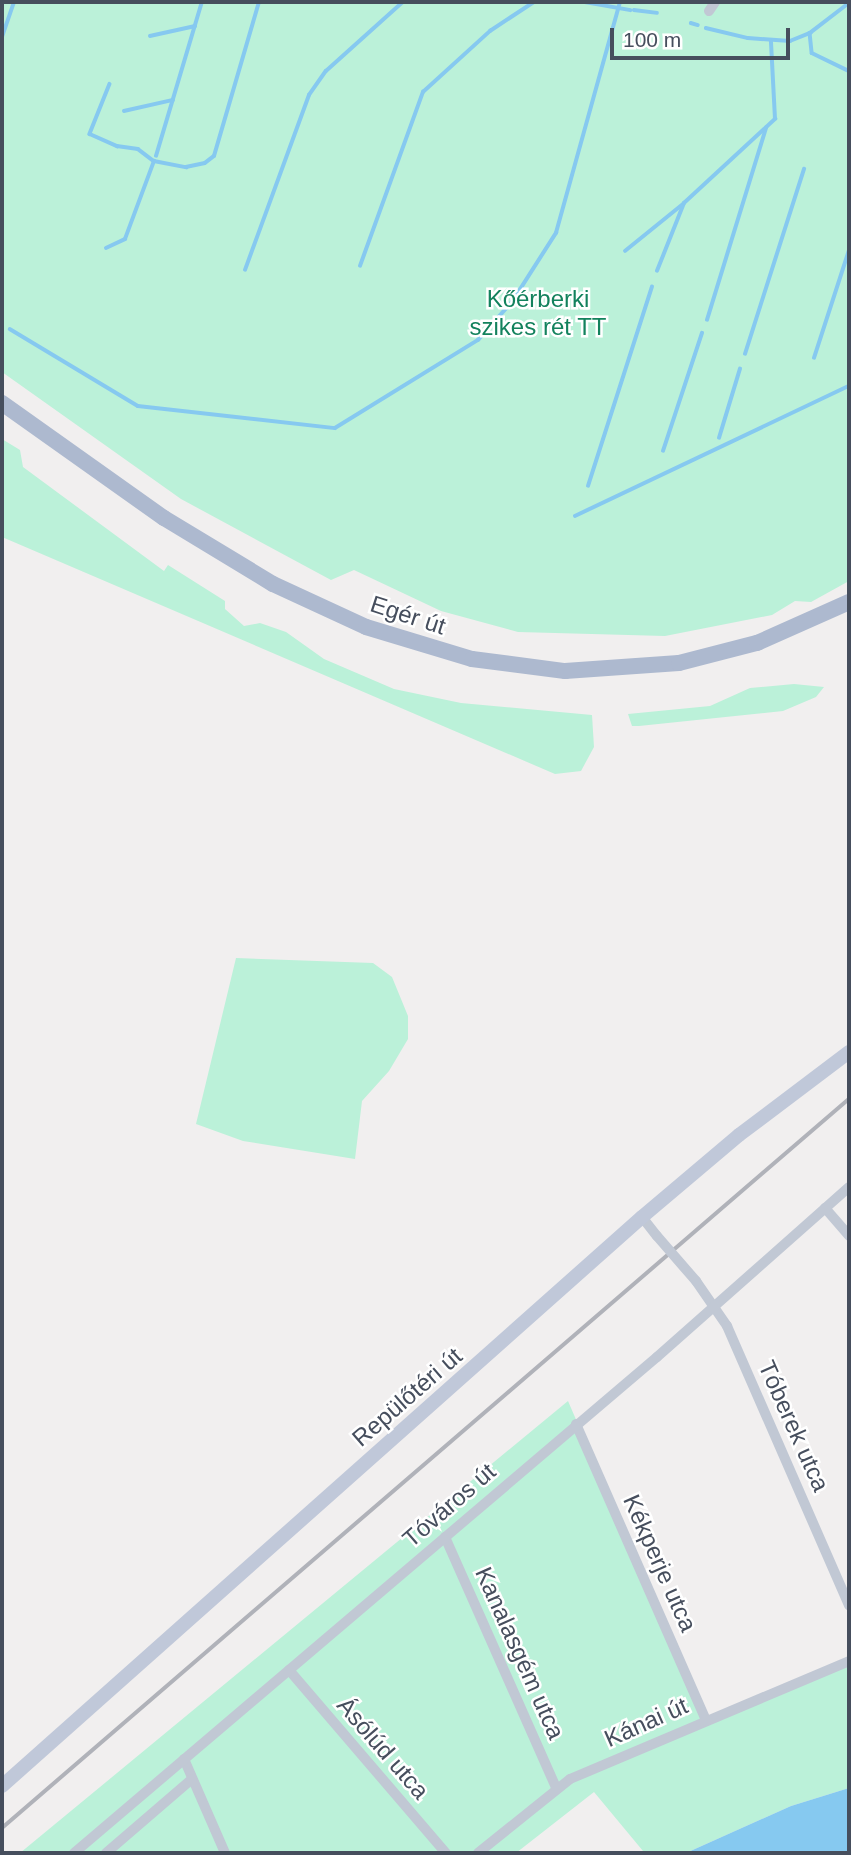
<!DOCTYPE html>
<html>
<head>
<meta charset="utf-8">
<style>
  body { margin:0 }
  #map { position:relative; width:851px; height:1855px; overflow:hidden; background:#f1efef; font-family:Arial,sans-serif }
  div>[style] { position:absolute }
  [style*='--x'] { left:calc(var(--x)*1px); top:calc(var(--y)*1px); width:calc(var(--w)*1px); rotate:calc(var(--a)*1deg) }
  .green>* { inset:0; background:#bbf1d9 }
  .water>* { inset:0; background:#86c9f0 }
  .stream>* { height:3.5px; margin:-1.75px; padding:0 1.75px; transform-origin:1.75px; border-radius:1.75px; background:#86c9f0 }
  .street>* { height:10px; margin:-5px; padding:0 5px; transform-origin:5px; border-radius:5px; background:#c1c8d4 }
  .secondary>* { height:14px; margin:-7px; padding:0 7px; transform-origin:7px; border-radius:7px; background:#c0c8d9 }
  .primary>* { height:16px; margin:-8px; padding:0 8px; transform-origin:8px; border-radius:8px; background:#adb9cf }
  .rail>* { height:3.5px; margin:-1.75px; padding:0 1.75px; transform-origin:1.75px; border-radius:1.75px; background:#b0b2b9 }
  .street-bridge>* { height:10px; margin:-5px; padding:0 5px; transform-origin:5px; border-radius:5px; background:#c1c8d4 }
  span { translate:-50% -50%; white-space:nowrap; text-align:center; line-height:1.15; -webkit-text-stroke:5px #fff; paint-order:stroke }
  .park-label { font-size:24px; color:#13825d }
  .street-label { font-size:24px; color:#464e5d }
  .frame { position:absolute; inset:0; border:4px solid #464e5d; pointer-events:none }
  .scale { position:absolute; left:610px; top:28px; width:180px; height:32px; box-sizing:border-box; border:4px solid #464e5d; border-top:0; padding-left:9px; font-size:21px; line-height:24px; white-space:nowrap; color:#464e5d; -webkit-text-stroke:5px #fff; paint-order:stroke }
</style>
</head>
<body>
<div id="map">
  <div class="green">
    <i style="clip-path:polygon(2px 2px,849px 2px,849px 581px,811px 602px,795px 601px,772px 615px,665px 636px,518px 632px,441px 611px,354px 570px,331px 580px,181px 499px,2px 372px)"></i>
    <i style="clip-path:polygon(2px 439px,20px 450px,23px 467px,164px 571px,168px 565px,225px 601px,225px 609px,244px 626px,260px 623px,286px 632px,324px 659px,394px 689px,461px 703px,592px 715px,594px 747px,581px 771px,555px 774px,2px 537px)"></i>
    <i style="clip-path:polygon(794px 684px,824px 687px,816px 697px,783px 711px,639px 726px,632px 726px,628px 714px,710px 706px,750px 688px)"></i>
    <i style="clip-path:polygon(236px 958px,373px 963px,392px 977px,408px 1016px,408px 1039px,389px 1071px,362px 1101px,355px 1159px,243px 1141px,196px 1124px)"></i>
    <i style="clip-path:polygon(568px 1401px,705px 1718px,849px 1661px,849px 1788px,791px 1806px,686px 1853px,640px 1853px,643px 1851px,594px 1792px,516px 1853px,20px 1853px)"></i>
  </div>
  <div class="water">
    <i style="clip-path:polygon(849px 1788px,849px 1853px,686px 1853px,791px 1806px)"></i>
  </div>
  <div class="stream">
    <i style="--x:585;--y:2;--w:46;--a:10.1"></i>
    <i style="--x:634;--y:10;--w:23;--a:7"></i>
    <i style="--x:691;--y:23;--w:7;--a:16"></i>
    <i style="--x:706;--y:28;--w:43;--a:13.4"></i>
    <i style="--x:748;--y:38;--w:42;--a:4.1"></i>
    <i style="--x:790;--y:41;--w:22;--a:-22"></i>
    <i style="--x:810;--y:33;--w:49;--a:-37.6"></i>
    <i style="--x:810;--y:33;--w:20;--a:84"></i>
    <i style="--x:812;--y:53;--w:41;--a:25.9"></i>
    <i style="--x:150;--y:36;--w:46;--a:-12.5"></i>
    <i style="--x:2;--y:37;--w:37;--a:-71"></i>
    <i style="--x:110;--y:84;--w:54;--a:111.8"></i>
    <i style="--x:90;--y:134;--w:30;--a:24"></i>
    <i style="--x:117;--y:146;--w:21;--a:8"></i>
    <i style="--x:138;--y:149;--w:20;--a:37"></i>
    <i style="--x:154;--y:161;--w:33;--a:11"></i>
    <i style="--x:186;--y:167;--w:19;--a:-12"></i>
    <i style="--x:205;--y:163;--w:11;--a:-38"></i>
    <i style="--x:214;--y:156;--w:160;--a:-73.7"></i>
    <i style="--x:124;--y:111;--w:50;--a:-12.7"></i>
    <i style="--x:156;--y:156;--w:161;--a:-73.4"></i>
    <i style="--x:106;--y:248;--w:21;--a:-25"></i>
    <i style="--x:125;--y:239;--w:83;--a:-69.6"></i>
    <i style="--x:625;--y:251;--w:75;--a:-39"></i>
    <i style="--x:360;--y:266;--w:185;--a:-70.1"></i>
    <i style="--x:423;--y:92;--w:91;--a:-42.3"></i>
    <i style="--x:490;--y:31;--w:53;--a:-33.4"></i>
    <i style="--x:245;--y:270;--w:186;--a:-69.9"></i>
    <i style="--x:309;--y:95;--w:29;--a:-55"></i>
    <i style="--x:326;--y:71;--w:103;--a:-41.9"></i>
    <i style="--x:657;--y:271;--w:73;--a:-68.3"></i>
    <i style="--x:684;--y:203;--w:124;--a:-42.7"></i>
    <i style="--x:775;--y:119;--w:77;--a:-93"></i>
    <i style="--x:707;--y:320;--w:201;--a:-72.9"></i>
    <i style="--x:10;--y:329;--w:149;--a:31"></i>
    <i style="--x:138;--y:406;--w:198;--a:6.4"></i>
    <i style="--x:335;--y:428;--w:168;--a:-31.6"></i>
    <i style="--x:478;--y:340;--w:51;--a:-48.2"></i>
    <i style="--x:512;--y:302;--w:82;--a:-57.5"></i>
    <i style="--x:556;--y:233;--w:240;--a:-74.5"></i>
    <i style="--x:745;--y:354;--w:194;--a:-72.3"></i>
    <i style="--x:814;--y:358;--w:114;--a:-72"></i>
    <i style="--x:719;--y:438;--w:72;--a:-73.1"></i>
    <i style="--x:663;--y:451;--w:124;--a:-71.7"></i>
    <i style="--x:588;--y:486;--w:209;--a:-72.2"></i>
    <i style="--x:575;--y:516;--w:303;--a:-25.4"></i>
  </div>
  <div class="street">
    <i style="--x:709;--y:11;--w:11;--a:-56"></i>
    <i style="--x:825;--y:1208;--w:37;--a:49"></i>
    <i style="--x:642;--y:1217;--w:24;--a:52"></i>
    <i style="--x:696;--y:1281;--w:55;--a:55.4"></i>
    <i style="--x:727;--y:1326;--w:305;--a:66.4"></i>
    <i style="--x:576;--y:1424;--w:321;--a:66.3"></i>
    <i style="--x:445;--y:1537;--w:274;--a:66.1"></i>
    <i style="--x:289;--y:1670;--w:241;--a:49.4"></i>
    <i style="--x:184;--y:1759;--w:103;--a:66.4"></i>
    <i style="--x:74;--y:1853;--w:765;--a:-40.39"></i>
    <i style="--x:657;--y:1357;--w:256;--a:-41.5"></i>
    <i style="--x:106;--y:1853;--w:113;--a:-40.7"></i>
    <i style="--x:478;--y:1853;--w:118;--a:-38.8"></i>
    <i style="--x:570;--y:1779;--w:303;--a:-22.9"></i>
  </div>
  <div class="secondary">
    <i style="--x:2;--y:1786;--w:856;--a:-41.64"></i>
    <i style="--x:642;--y:1217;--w:127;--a:-40.2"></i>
    <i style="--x:739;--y:1135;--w:138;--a:-37"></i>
  </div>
  <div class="primary">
    <i style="--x:2;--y:403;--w:199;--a:35.4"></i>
    <i style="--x:164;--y:518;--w:127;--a:31.2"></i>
    <i style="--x:273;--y:584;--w:102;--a:24.8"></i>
    <i style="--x:366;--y:627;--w:111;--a:16.8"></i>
    <i style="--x:472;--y:659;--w:94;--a:7.4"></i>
    <i style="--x:565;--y:671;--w:114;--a:-4"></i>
    <i style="--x:679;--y:663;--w:81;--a:-14.4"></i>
    <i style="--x:757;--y:643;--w:101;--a:-24"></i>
  </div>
  <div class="rail">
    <i style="--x:2;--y:1828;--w:1118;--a:-40.72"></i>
  </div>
  <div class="street-bridge">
    <i style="--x:657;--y:1236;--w:60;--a:49.1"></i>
  </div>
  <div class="park-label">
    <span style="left:538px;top:313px">Kőérberki<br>szikes rét TT</span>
  </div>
  <div class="street-label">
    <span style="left:408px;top:615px;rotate:18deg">Egér út</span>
    <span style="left:407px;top:1397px;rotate:-41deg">Repülőtéri út</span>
    <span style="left:794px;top:1426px;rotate:66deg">Tóberek utca</span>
    <span style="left:449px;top:1505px;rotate:-41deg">Tóváros út</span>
    <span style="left:660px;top:1563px;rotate:66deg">Kékperje utca</span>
    <span style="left:520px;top:1653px;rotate:66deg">Kanalasgém utca</span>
    <span style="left:646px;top:1722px;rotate:-24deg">Kánai út</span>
    <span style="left:383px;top:1748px;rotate:49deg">Ásólúd utca</span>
  </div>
  <div class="frame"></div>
  <div class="scale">100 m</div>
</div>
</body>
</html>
